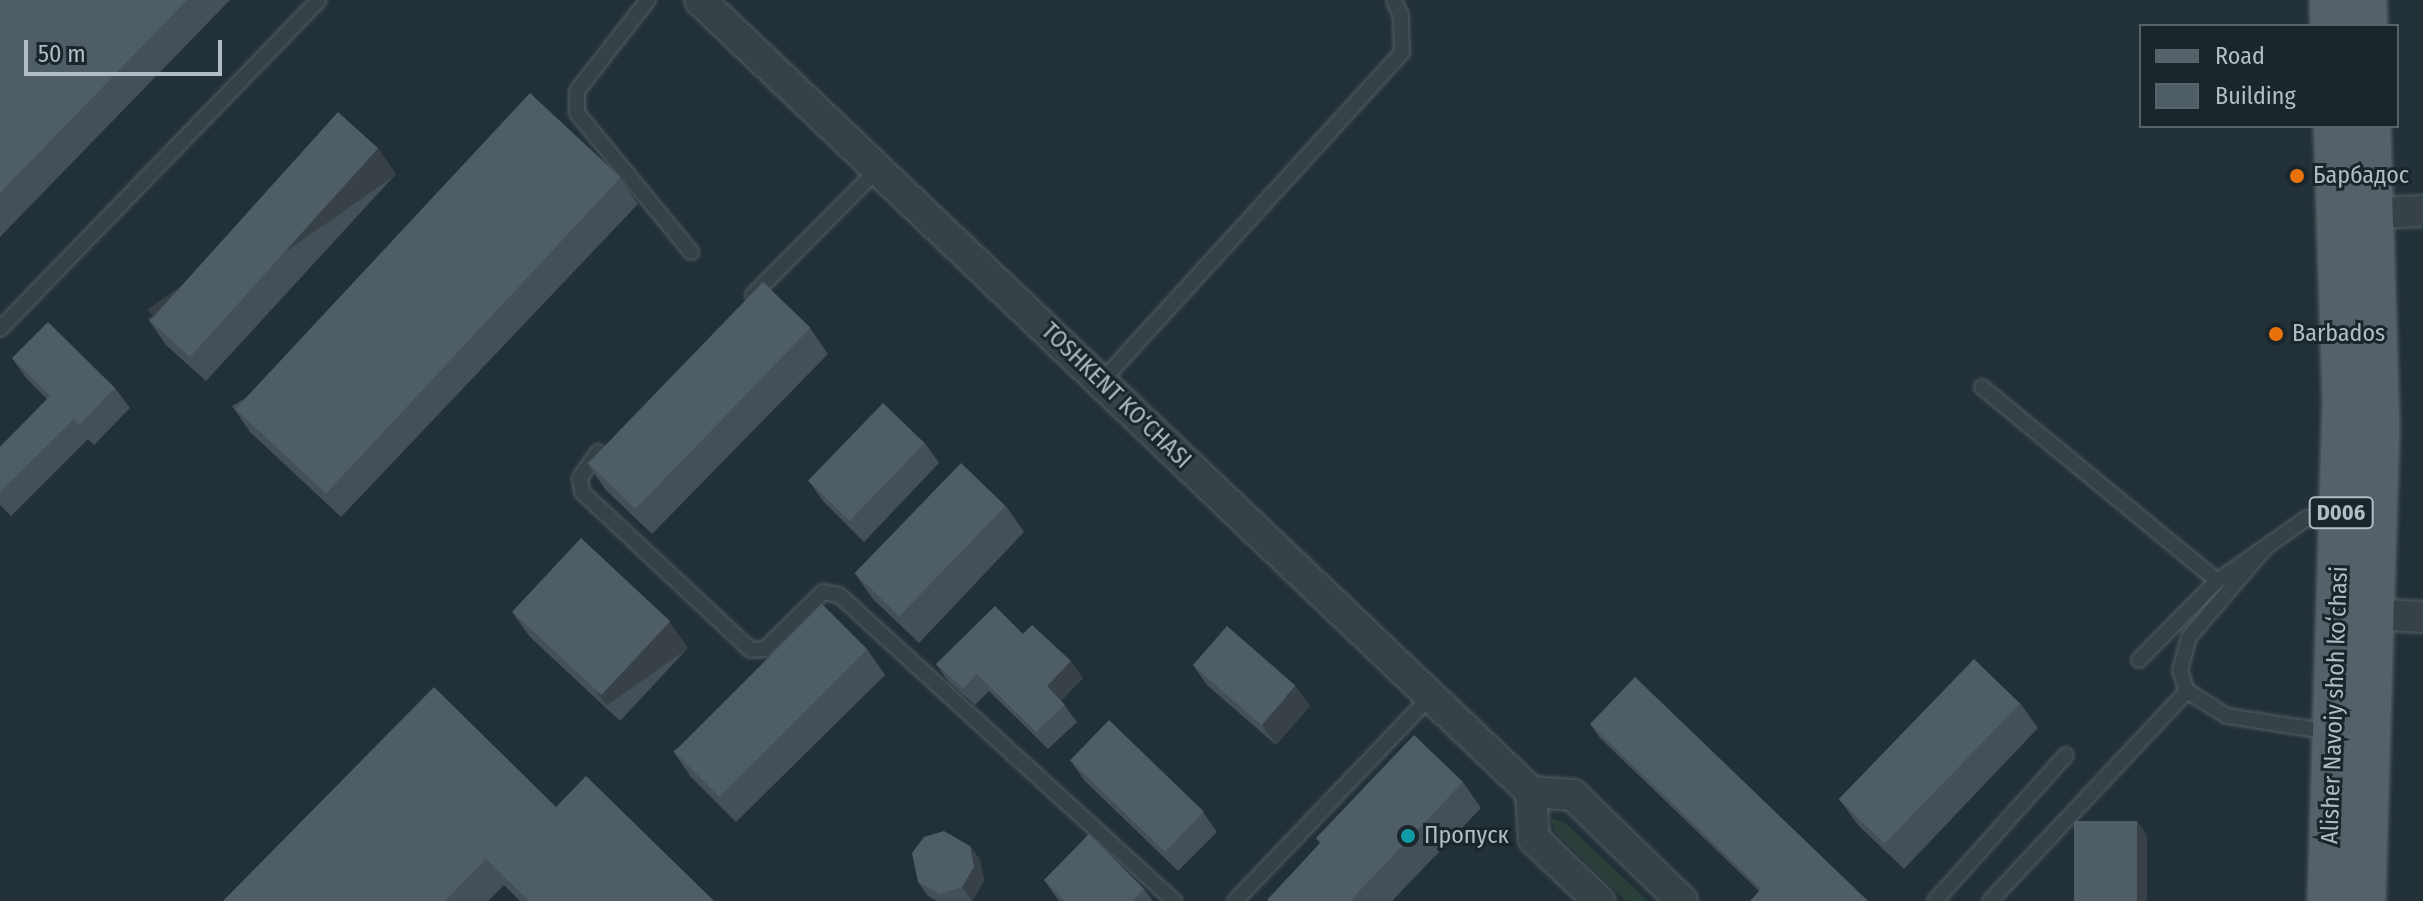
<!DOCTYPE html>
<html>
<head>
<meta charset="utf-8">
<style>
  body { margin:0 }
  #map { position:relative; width:2423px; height:901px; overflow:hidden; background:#223037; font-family:"Fira Sans Condensed",sans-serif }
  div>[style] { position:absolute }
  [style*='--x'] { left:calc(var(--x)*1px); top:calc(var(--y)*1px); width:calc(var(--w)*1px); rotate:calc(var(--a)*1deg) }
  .green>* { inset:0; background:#2a3f3a }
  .roads { filter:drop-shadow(0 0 2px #535f65) drop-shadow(0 0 2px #535f65) }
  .lane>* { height:14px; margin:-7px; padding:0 7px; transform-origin:7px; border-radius:7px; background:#364148 }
  .street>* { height:30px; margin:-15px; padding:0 15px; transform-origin:15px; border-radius:15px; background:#364148 }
  .primary>* { height:44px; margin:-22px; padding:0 22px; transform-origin:22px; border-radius:22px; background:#546168 }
  .wall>* { inset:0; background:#435058 }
  .shaded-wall>* { inset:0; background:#374147; transform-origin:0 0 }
  .building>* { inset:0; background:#4e5d66; transform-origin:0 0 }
  .dots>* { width:22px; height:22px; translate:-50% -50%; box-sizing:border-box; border:4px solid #1b262c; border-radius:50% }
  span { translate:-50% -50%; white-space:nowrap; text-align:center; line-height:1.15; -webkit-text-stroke:6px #1b262c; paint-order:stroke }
  .shield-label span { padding:2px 6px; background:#1b262c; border:2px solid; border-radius:6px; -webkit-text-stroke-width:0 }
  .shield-label { font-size:22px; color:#b0bdc4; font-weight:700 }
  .poi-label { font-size:24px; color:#b0bdc4 }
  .left { translate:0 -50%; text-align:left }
  .street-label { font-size:24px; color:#b0bdc4 }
  .legend { position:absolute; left:2139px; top:24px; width:260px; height:104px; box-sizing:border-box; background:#1b262c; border:2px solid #576269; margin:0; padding:10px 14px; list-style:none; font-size:24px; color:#b0bdc4 }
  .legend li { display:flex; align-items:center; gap:16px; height:40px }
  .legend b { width:40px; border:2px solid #576269 }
  .scale { position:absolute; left:24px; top:40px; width:198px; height:36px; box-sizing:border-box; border:4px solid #b0bdc4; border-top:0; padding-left:10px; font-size:24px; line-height:28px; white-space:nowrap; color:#b0bdc4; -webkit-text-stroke:6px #1b262c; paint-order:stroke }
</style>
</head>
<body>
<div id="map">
  <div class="green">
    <i style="clip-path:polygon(1550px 818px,1564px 822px,1648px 901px,1626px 901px,1555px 832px)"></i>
  </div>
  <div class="roads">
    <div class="lane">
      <i style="--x:648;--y:0;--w:115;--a:128"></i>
      <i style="--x:577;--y:91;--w:22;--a:90"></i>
      <i style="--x:577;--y:113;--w:180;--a:50.6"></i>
      <i style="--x:753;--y:295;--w:177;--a:-45.2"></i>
      <i style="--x:0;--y:329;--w:458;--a:-45.9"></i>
      <i style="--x:1101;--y:382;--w:447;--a:-47.6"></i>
      <i style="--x:1402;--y:52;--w:36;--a:-92"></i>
      <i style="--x:1401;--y:16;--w:17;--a:-114"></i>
      <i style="--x:1982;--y:387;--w:305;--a:39.5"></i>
      <i style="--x:598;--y:452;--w:32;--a:125"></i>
      <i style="--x:580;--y:478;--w:14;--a:82"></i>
      <i style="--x:582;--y:492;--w:231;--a:43.1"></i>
      <i style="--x:751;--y:650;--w:14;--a:-4"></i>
      <i style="--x:765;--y:649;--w:81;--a:-44.5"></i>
      <i style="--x:823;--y:592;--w:16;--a:11"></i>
      <i style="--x:839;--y:595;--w:454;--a:42.4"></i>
      <i style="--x:2266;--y:547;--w:118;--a:130.5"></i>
      <i style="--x:2189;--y:637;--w:34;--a:105"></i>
      <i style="--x:2180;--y:670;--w:22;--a:72"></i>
      <i style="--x:2187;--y:691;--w:47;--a:32"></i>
      <i style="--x:2227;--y:716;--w:104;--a:8.8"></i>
      <i style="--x:2139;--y:660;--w:111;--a:-45.4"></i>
      <i style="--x:2217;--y:581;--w:110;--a:-35"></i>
      <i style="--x:2307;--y:518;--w:30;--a:8"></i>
      <i style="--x:1235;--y:901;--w:284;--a:-46.3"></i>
      <i style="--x:1935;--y:901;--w:196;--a:-48.1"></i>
      <i style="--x:1990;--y:901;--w:288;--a:-46.8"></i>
    </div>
    <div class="street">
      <i style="--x:700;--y:0;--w:1148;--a:43.62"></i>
      <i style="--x:2353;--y:214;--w:70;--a:-2.5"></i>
      <i style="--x:2370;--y:614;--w:53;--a:3.2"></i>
      <i style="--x:1599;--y:901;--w:90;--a:-136.4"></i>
      <i style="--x:1534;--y:839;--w:47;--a:-93.7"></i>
      <i style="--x:1531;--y:792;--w:42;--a:4.1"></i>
      <i style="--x:1573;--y:795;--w:152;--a:44.2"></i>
    </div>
    <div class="primary">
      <i style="--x:2332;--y:0;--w:26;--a:88"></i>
      <i style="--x:2364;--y:0;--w:26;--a:88"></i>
      <i style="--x:2330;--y:901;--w:495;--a:-88.3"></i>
      <i style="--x:2345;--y:406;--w:280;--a:-91.8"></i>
      <i style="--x:2363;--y:901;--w:476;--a:-88.3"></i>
      <i style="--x:2377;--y:425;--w:299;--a:-91.7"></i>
    </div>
  </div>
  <div class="wall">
    <i style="clip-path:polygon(0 0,230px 0,0 237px)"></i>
    <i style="clip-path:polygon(396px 174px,206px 381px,166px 345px,148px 319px)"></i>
    <i style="clip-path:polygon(620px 178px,638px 204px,341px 517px,250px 432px,232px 406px)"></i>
    <i style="clip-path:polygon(810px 328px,828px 354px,652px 534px,605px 489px,587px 463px)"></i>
    <i style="clip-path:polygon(12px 358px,115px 388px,130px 408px,94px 445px,88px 439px,11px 516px,0 505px,0 447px,47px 399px,26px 378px)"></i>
    <i style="clip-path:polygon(925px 443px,939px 463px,864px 542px,823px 501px,809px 481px)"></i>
    <i style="clip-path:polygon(1006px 506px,1024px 532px,919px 643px,873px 599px,855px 574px)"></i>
    <i style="clip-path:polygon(512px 612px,688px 648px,620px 721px,530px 637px)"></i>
    <i style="clip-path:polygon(1023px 634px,1083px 678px,1061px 701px,1077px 722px,1048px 749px,989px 691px,975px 705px,948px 681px,936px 664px)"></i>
    <i style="clip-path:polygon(867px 649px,885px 675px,736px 822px,691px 777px,673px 751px)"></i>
    <i style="clip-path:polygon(1193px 665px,1310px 706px,1276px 745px,1207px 685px)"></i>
    <i style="clip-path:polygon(2020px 703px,2038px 728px,1904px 869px,1858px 825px,1840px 800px)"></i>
    <i style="clip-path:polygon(1590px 724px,1868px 901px,1759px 891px,1600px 738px)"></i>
    <i style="clip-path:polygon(1070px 760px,1203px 812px,1217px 832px,1178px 871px,1084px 780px)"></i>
    <i style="clip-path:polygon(1463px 782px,1481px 808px,1392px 901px,1268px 901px,1320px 843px,1316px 838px)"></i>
    <i style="clip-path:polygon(556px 807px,714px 901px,520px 901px,504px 885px,488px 901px,223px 901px)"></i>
    <i style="clip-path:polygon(970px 846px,980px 860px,984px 881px,972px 901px,937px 901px,928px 896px,918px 882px)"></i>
    <i style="clip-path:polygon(1044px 880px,1144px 889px,1153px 901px,1059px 901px)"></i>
  </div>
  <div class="shaded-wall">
    <i style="left:378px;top:148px;width:32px;height:281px;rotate:55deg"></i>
    <i style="left:670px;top:622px;width:32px;height:100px;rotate:55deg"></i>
    <i style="clip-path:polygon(1071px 661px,1083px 678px,1059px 703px,1047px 686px)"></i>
    <i style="clip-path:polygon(1296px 686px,1310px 706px,1276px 745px,1262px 725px)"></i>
    <i style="clip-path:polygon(2137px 821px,2147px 835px,2147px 901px,2137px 901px)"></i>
    <i style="clip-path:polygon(970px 846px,980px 860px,984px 881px,972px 901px,962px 887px)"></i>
  </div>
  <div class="building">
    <i style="clip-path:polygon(0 0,187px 0,0 193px)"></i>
    <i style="left:530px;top:93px;width:124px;height:432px;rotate:43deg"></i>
    <i style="left:338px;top:112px;width:54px;height:281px;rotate:42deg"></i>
    <i style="left:763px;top:282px;width:66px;height:252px;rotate:44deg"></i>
    <i style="clip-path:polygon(48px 322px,115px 388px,79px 425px,74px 419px,0 492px,0 447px,50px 396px,12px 358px)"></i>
    <i style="left:883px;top:403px;width:58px;height:108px;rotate:44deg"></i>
    <i style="left:961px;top:463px;width:62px;height:153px;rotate:44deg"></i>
    <i style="left:581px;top:538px;width:122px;height:101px;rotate:43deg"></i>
    <i style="left:822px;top:604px;width:64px;height:209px;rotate:45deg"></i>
    <i style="clip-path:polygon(995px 606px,1023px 634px,1032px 625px,1071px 661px,1047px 686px,1065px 705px,1036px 732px,977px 674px,963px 688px,936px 664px)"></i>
    <i style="left:1227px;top:626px;width:91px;height:52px;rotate:41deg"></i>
    <i style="left:1974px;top:659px;width:64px;height:195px;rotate:44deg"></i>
    <i style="clip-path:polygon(1635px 677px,1868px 901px,1750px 901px,1761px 889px,1590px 724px)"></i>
    <i style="clip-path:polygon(434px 687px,556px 807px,586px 776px,714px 901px,529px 901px,486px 859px,445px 901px,223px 901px)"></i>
    <i style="left:1109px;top:720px;width:132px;height:56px;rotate:44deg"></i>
    <i style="clip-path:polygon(1414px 735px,1463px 782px,1352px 899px,1354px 901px,1268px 901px,1267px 900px,1321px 842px,1316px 838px)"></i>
    <i style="left:2074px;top:821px;width:63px;height:80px"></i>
    <i style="clip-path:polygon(944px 831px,970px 846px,974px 867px,962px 887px,940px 894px,918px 882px,912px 853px,924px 837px)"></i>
    <i style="clip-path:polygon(1089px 834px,1144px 889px,1132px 901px,1065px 901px,1044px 880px)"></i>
  </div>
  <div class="dots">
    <i style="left:2297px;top:176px;background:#e8710a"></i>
    <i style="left:2276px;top:334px;background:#e8710a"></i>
    <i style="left:1408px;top:836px;background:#0f9aa8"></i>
  </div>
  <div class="shield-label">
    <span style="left:2341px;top:513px">D006</span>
  </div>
  <div class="poi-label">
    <span class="left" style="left:2313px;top:176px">Барбадос</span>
    <span class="left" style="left:2292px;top:334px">Barbados</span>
    <span class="left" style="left:1424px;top:836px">Пропуск</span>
  </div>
  <div class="street-label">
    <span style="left:1116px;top:396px;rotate:44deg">TOSHKENT KO‘CHASI</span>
    <span style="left:2335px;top:705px;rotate:-88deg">Alisher Navoiy shoh koʻchasi</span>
  </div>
  <ul class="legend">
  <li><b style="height:10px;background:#546168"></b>Road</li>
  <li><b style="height:22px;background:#4e5d66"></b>Building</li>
  </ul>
  <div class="scale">50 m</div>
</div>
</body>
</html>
